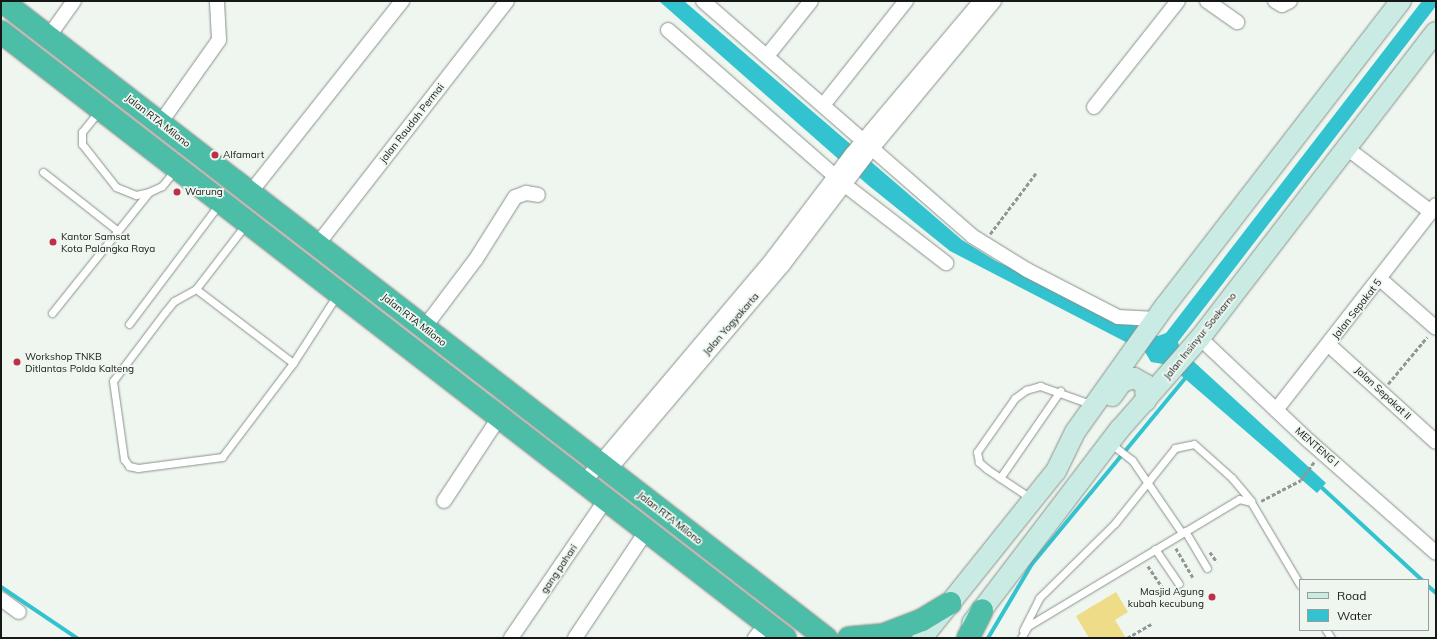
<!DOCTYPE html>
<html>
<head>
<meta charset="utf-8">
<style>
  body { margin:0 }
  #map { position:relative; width:1437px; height:639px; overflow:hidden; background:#eef6ef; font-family:Mulish,sans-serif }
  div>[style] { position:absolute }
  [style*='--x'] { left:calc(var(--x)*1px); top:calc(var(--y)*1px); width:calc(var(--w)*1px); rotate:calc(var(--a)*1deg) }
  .green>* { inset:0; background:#efdc89 }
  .water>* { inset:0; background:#33c3d0 }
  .stream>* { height:4px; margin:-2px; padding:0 2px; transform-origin:2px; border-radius:2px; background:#33c3d0 }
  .path>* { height:2.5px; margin-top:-1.25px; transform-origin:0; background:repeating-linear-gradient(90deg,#919792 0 4px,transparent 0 6px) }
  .roads { filter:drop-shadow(0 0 1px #89918b) drop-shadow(0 0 1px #89918b) }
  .lane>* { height:7px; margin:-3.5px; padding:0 3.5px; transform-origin:3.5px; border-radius:3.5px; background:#fff }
  .street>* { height:14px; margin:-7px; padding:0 7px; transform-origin:7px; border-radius:7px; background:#fff }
  .secondary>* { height:20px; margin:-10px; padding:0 10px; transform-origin:10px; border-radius:10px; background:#c9ebe4 }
  .highway>* { height:22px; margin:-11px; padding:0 11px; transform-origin:11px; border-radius:11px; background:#4cbda6 }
  .dots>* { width:11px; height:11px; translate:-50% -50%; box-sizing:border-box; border:2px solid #eef6ef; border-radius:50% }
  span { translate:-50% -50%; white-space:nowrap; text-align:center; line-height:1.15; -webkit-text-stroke:3.5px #eef6ef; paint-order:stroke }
  .street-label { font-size:10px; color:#151816 }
  .poi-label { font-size:10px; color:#151816 }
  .left { translate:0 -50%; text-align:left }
  .right { translate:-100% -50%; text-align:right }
  .frame { position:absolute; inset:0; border:2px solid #151816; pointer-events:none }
  .legend { position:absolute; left:1299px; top:579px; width:130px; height:52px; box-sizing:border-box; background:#eef6ef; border:1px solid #979d98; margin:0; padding:5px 7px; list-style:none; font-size:12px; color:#151816 }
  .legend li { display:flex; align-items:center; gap:8px; height:20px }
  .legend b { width:20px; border:1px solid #979d98 }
</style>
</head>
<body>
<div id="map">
  <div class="green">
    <i style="clip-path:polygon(1116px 592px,1128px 612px,1115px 620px,1126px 638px,1089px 638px,1076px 616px)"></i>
  </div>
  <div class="water">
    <i style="clip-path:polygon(659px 1px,684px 1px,962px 240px,996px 261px,1158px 336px,1166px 333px,1422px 1px,1436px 1px,1436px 6px,1178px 342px,1180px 349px,1326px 483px,1317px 493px,1169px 365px,1151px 362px,1145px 352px,950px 251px,868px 185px)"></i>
  </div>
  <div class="stream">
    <i style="--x:1319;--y:485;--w:140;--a:42.7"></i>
    <i style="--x:1428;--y:586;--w:11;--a:41"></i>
    <i style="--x:1;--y:587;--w:92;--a:33.9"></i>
    <i style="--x:988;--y:638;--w:86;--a:-59.3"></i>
    <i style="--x:1032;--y:564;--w:245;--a:-50.5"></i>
  </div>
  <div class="path">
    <i style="--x:990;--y:234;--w:76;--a:-53"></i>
    <i style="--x:1388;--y:384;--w:61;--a:-50.3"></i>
    <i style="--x:1261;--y:501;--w:45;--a:-27.7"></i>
    <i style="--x:1301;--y:480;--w:24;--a:-54"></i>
    <i style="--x:1176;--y:548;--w:34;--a:60"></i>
    <i style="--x:1210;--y:552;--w:12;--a:55"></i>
    <i style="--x:1148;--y:566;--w:32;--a:56"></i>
    <i style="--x:1127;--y:638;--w:28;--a:-30"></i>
  </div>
  <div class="roads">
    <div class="lane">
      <i style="--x:99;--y:111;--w:27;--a:129"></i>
      <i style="--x:82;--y:132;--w:12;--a:90"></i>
      <i style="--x:82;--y:144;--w:55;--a:51.7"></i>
      <i style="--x:116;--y:187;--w:22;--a:22"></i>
      <i style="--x:136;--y:195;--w:13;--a:-13"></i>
      <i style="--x:149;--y:192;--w:14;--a:-25"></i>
      <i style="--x:162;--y:186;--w:22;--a:-51"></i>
      <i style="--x:43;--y:172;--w:95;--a:38.2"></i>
      <i style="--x:246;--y:224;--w:82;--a:127.6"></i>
      <i style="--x:196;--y:289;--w:25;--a:151"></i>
      <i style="--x:174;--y:301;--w:14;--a:129"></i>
      <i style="--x:165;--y:312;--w:86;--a:127"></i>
      <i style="--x:113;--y:381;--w:79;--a:82"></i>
      <i style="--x:124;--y:459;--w:9;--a:54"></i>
      <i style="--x:129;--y:466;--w:9;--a:13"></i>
      <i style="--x:138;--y:468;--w:85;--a:-7.5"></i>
      <i style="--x:222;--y:457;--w:118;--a:-52.9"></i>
      <i style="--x:293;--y:363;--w:81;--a:-57.1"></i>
      <i style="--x:196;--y:289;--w:122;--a:37.3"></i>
      <i style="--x:52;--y:313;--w:155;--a:-51.3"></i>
      <i style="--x:129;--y:324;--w:150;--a:-53.1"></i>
      <i style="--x:1110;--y:443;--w:28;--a:38"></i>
      <i style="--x:1132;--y:460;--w:88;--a:55.6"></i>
      <i style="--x:1000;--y:478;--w:106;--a:-55.4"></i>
      <i style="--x:1032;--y:499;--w:54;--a:-146.3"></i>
      <i style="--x:987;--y:469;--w:11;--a:-139"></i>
      <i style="--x:979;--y:462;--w:10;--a:-101"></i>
      <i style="--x:977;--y:452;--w:66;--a:-54.9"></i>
      <i style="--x:1015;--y:398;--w:14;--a:-36"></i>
      <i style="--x:1026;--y:390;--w:15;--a:-16"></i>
      <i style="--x:1040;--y:386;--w:56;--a:19.7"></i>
      <i style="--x:1185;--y:531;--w:43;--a:59.3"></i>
      <i style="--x:1155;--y:549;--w:42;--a:55.6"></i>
      <i style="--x:1023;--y:630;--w:36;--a:-63"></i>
      <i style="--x:1039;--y:598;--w:107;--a:-44.6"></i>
      <i style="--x:1115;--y:523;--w:96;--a:-51.3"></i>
      <i style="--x:1175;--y:448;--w:19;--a:-12"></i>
      <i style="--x:1194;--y:444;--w:51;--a:41.8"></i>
      <i style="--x:1232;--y:478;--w:30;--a:50"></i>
      <i style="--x:1326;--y:630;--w:9;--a:58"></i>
      <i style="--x:1021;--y:638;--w:14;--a:-60"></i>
      <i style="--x:1028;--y:626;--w:246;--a:-31"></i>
      <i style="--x:1239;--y:499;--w:12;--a:14"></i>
      <i style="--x:1251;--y:502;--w:96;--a:59.4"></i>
    </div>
    <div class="street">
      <i style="--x:703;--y:1;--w:357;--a:41.1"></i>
      <i style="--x:972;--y:236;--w:65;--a:31.7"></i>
      <i style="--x:1027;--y:270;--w:102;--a:27.3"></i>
      <i style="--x:1118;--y:317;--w:38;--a:3"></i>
      <i style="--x:1207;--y:1;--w:37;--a:35"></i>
      <i style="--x:1275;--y:1;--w:8;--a:30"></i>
      <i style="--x:1282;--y:5;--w:9;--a:-27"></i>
      <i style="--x:668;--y:30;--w:235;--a:41.2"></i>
      <i style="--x:845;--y:185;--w:128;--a:37.7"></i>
      <i style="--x:49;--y:36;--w:43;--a:-54.5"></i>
      <i style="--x:767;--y:56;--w:70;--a:-51.3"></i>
      <i style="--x:824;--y:104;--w:132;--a:-51.5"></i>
      <i style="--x:1094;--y:107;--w:135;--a:-51.6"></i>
      <i style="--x:161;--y:122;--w:100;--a:-54.7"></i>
      <i style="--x:219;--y:40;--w:39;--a:-93"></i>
      <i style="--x:1348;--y:149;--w:104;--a:37.2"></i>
      <i style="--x:250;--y:193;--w:245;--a:-51.6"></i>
      <i style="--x:317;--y:245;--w:309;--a:-52.1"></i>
      <i style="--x:1380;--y:279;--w:74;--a:41.2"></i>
      <i style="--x:424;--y:328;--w:86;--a:-53"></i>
      <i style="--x:476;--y:259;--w:73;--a:-57.8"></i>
      <i style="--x:515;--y:197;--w:12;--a:-20"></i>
      <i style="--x:526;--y:193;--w:12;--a:9"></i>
      <i style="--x:1200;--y:338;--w:150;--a:43.4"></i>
      <i style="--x:1309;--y:441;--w:169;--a:41.4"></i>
      <i style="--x:1329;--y:345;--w:144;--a:42.2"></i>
      <i style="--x:1276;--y:410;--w:260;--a:-52"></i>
      <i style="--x:610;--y:469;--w:267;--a:-49.7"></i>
      <i style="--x:783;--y:265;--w:143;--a:-52.7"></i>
      <i style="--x:870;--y:151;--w:195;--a:-50.4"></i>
      <i style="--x:584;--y:482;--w:293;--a:-49.8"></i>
      <i style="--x:773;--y:258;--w:131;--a:-52.8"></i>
      <i style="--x:852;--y:154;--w:200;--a:-49.9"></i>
      <i style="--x:444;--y:501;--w:102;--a:-56.6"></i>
      <i style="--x:1;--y:599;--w:22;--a:36"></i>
      <i style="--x:511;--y:638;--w:168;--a:-55.6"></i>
      <i style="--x:575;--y:638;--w:130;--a:-56.3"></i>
      <i style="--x:755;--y:638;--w:19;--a:-51"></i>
    </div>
    <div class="secondary">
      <i style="--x:1112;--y:396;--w:17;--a:-54"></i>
      <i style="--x:1122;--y:382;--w:13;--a:-18"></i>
      <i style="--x:1134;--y:378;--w:13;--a:29"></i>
      <i style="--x:1145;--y:384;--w:17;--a:87"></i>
      <i style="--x:972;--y:623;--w:244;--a:-52.7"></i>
      <i style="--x:1120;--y:429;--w:121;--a:-48.7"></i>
      <i style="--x:1200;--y:338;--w:386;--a:-52.4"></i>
      <i style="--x:922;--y:638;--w:214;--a:-51.3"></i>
      <i style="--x:1056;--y:471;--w:43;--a:-64"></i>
      <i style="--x:1075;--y:432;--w:155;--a:-54.5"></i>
      <i style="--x:1165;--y:306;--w:386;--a:-52.3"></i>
    </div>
    <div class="highway">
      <i style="--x:2;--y:1;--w:1042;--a:37.71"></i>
      <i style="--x:1;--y:32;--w:991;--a:37.7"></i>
      <i style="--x:849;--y:638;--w:34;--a:-5"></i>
      <i style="--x:883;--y:635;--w:42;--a:-21"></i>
      <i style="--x:922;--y:620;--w:33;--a:-31"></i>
      <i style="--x:968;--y:638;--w:31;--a:-63"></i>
    </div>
  </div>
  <div class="dots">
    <i style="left:215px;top:155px;background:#bf2f48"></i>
    <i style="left:177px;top:192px;background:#bf2f48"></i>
    <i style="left:53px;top:242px;background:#bf2f48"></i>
    <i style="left:17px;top:362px;background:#bf2f48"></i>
    <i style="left:1212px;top:597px;background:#bf2f48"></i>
  </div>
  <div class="street-label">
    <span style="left:158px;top:121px;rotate:38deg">Jalan RTA Milono</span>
    <span style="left:412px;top:123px;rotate:-52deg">jalan Raudah Permai</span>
    <span style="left:1357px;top:309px;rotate:-52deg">Jalan Sepakat 5</span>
    <span style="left:414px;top:320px;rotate:38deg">Jalan RTA Milono</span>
    <span style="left:731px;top:324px;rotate:-49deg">Jalan Yogyakarta</span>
    <span style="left:1200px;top:336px;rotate:-51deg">Jalan Insinyur Soekarno</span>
    <span style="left:1383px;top:393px;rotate:43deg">Jalan Sepakat II</span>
    <span style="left:1317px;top:447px;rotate:41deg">MENTENG I</span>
    <span style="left:670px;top:518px;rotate:38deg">Jalan RTA Milono</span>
    <span style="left:559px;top:569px;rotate:-56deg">gang pahari</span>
  </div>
  <div class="poi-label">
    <span class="left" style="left:223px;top:155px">Alfamart</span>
    <span class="left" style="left:185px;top:192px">Warung</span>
    <span class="left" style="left:61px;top:242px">Kantor Samsat<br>Kota Palangka Raya</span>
    <span class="left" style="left:25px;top:362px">Workshop TNKB<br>Ditlantas Polda Kalteng</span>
    <span class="right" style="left:1204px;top:597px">Masjid Agung<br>kubah kecubung</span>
  </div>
  <div class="frame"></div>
  <ul class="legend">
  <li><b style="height:5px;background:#c9ebe4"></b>Road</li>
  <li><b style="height:11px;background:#33c3d0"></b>Water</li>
  </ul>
</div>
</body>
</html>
